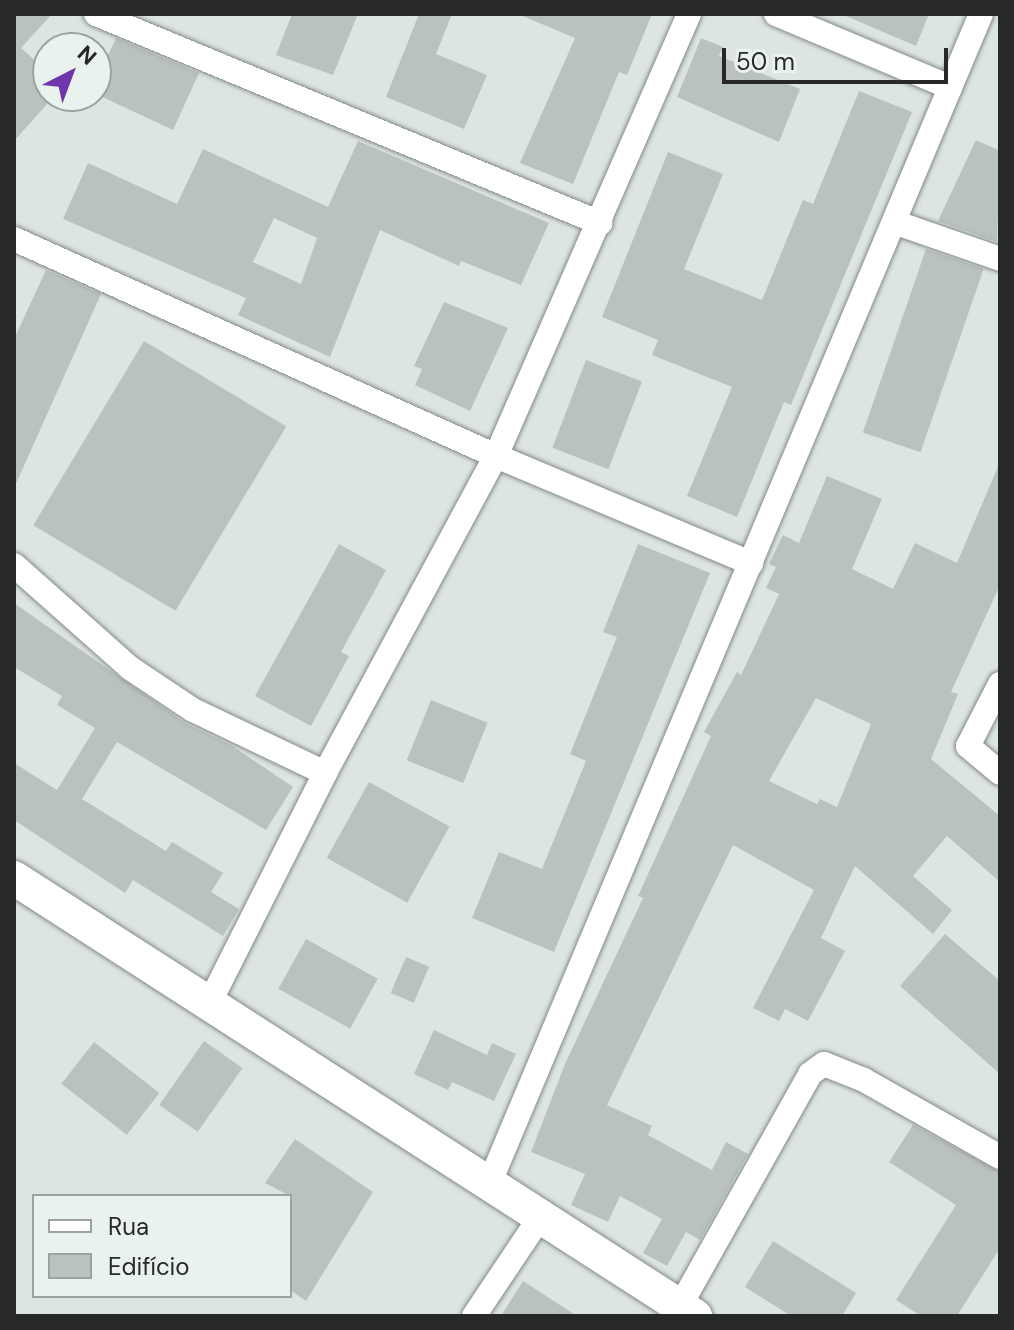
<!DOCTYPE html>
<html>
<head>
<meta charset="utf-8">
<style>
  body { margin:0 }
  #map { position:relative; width:1014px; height:1330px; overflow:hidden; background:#dde5e1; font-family:"DM Sans",sans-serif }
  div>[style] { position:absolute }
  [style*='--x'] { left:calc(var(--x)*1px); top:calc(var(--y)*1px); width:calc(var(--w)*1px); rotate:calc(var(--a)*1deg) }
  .building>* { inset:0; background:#bac2be; transform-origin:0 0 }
  .roads { filter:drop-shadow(0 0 2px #838a86) drop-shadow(0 0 2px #838a86) }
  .street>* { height:24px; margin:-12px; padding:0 12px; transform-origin:12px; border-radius:12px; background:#fff }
  .secondary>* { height:34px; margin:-17px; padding:0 17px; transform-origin:17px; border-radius:17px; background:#fff }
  span { translate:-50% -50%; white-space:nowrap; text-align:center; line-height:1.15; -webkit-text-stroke:8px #eaf2ee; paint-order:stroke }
  .frame { position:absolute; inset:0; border:16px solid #262928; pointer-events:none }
  .legend { position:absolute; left:32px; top:1194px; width:260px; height:104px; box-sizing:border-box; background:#eaf2ee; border:2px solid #9ca29f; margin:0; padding:10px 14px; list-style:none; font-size:24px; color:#262928 }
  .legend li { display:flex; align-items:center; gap:16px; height:40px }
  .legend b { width:40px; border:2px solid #9ca29f }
  .north { position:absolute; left:32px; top:32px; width:80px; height:80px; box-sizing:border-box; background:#eaf2ee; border:2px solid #9ca29f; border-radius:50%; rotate:42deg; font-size:22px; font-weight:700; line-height:32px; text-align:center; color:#262928 }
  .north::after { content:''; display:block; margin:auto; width:28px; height:36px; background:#6f36ac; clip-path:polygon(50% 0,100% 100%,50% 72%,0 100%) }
  .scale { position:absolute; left:722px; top:48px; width:226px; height:36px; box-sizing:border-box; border:4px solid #262928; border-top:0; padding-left:10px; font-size:24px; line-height:28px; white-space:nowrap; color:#262928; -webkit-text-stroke:6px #eaf2ee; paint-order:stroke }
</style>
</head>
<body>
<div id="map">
  <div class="building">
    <i style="clip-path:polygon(14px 14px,52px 14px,21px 48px,48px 72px,48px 103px,14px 141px)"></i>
    <i style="clip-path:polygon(292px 14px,358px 14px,333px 75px,276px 55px)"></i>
    <i style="clip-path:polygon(419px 14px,452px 14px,436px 54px,487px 75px,464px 129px,386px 97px)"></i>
    <i style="clip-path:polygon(518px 14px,652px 14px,627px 75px,619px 72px,573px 184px,520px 163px,575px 38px)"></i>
    <i style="clip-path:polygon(841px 14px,929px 14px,916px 46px)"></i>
    <i style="clip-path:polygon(116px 38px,199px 73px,173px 130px,96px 94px,96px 81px)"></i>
    <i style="clip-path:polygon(701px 38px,723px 47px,719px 56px,800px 89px,779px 142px,677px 97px)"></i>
    <i style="clip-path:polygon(859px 91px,912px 112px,791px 405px,784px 402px,737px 517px,687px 496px,732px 387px,652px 355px,658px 340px,602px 317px,668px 152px,723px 174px,684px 269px,762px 300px,803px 200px,813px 204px)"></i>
    <i style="clip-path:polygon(976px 140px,1000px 151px,997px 242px,938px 221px)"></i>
    <i style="clip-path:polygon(evenodd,358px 141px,549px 223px,521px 285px,461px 261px,459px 266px,380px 230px,330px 357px,238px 315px,246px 298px,63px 219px,88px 163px,177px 204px,203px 149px,328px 207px,358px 141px,274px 218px,317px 238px,301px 284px,253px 262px,274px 218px)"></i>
    <i style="left:926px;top:249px;width:61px;height:194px;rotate:19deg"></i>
    <i style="clip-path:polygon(46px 270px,101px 294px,14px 488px,14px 339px)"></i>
    <i style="clip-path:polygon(444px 302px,508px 328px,470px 411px,415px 385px,422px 369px,414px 366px)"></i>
    <i style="left:144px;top:341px;width:166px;height:215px;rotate:31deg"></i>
    <i style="left:586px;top:360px;width:60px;height:94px;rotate:21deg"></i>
    <i style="clip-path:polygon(evenodd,1000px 462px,1000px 585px,951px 692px,958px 694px,931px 759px,1000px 816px,1000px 882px,947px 836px,913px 876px,952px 910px,933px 934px,855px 866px,821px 938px,845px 951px,808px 1021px,785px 1009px,779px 1021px,753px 1008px,814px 890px,733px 845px,607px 1105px,652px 1126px,648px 1135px,712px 1170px,726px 1142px,748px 1154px,700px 1240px,686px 1232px,667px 1266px,643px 1253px,662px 1219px,620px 1196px,608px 1222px,571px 1205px,585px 1174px,531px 1152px,565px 1064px,643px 898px,638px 896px,711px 736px,704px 732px,737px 672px,741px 675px,779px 594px,766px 588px,776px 567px,769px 564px,783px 535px,799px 543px,827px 476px,882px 499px,852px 569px,893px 589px,915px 543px,957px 563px,1000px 462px,816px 698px,871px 724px,837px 807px,820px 799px,817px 804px,769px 781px,816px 698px)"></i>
    <i style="clip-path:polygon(339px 544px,386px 570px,341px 652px,349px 656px,311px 726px,255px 696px)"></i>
    <i style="clip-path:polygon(638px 544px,710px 573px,554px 952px,472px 918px,499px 852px,542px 869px,586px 761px,570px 754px,617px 637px,603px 632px)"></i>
    <i style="clip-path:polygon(14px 603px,185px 723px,231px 745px,293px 787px,266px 830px,117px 742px,82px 799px,166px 851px,172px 842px,223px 873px,211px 892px,239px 909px,223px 936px,133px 880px,125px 893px,14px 820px,14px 763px,57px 790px,95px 728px,57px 705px,62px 696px,14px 667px)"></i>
    <i style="left:431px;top:700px;width:61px;height:65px;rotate:22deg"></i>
    <i style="left:369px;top:782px;width:92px;height:87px;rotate:29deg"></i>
    <i style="clip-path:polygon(945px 934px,1000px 981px,1000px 1074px,900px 986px)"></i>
    <i style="left:306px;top:939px;width:82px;height:57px;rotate:29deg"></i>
    <i style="left:406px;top:957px;width:25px;height:39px;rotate:23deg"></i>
    <i style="clip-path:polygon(434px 1030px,487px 1055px,492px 1043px,516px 1054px,494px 1101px,452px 1082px,448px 1090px,414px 1074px)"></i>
    <i style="left:204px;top:1041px;width:47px;height:78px;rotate:35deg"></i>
    <i style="left:94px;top:1042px;width:83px;height:53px;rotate:38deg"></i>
    <i style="clip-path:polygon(913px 1125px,1000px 1172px,1000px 1248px,957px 1316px,921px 1316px,896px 1300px,956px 1205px,889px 1162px)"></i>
    <i style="clip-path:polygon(295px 1139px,373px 1192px,306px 1301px,290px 1290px,290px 1196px,265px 1183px)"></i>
    <i style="clip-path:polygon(773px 1241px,856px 1293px,842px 1316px,791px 1316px,745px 1287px)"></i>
    <i style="clip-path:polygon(523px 1281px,577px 1316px,501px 1316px)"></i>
  </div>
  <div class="roads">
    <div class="street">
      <i style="--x:96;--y:14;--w:546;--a:22.52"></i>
      <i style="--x:776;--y:14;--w:189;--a:22.8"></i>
      <i style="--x:894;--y:222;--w:112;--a:19.2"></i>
      <i style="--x:14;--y:239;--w:529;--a:24.24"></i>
      <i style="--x:496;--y:456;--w:277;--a:22.8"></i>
      <i style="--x:14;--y:565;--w:155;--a:41.6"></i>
      <i style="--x:130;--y:668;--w:76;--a:33.7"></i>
      <i style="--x:193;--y:710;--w:146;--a:25.5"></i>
      <i style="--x:1000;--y:684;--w:70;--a:117.3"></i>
      <i style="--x:968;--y:746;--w:42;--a:40.2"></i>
      <i style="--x:209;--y:1004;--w:258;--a:-63.3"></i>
      <i style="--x:325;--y:773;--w:360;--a:-61.7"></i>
      <i style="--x:496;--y:456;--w:482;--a:-66.4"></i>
      <i style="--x:490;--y:1182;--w:1267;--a:-67.2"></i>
      <i style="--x:680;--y:1306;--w:266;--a:-60.7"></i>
      <i style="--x:810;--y:1074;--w:17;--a:-36"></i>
      <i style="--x:824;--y:1064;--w:43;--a:21.8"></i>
      <i style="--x:864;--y:1080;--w:156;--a:29.5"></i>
      <i style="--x:474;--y:1316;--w:120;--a:-56.2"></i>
    </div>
    <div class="secondary">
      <i style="--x:14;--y:878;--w:810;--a:32.75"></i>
    </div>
  </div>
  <div class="frame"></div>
  <ul class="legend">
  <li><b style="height:10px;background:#fff"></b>Rua</li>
  <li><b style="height:22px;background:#bac2be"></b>Edifício</li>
  </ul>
  <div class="north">N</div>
  <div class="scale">50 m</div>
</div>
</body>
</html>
